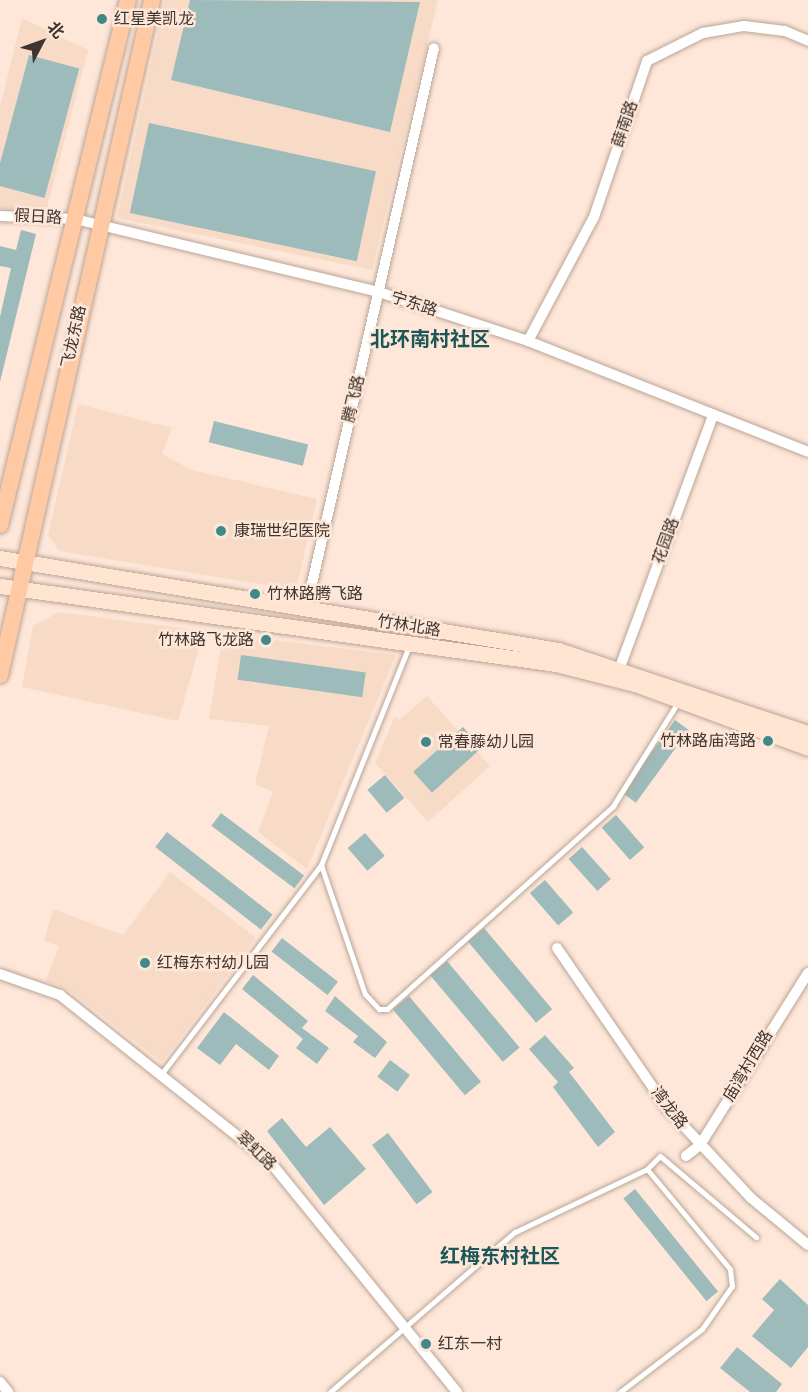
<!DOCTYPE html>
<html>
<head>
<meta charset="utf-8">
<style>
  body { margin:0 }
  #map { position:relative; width:808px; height:1392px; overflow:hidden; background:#fee7d8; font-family:Figtree,"Noto Sans SC",sans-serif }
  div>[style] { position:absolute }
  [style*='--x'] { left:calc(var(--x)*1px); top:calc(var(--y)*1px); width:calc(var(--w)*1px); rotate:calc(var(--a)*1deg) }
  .built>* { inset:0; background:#f7dbc7 }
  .building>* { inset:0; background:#9dbbba; transform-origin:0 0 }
  .roads { filter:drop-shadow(0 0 2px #bba597) drop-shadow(0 0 2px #bba597) }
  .service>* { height:5px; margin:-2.5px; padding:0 2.5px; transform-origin:2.5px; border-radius:2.5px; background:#fff }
  .minor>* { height:10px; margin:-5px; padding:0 5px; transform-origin:5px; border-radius:5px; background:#fff }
  .secondary>* { height:15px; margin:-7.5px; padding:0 7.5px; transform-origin:7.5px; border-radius:7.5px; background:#ffe4d1 }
  .primary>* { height:16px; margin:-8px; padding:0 8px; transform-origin:8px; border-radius:8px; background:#ffcaa3 }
  .dots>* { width:16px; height:16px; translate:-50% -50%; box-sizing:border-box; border:3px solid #fee7d8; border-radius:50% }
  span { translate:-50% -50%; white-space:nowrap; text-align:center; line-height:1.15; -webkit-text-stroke:5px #fee7d8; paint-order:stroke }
  .poi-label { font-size:16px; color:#3e3530 }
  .left { translate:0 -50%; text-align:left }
  .right { translate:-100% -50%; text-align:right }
  .street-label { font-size:16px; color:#3e3530 }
  .quarter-label { font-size:20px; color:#1b5756; font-weight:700 }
  .north { position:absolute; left:12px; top:12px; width:60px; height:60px; -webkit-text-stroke:4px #fee7d8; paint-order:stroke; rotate:49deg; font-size:16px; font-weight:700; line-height:24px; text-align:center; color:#3e3530 }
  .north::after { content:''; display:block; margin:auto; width:21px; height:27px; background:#3e3530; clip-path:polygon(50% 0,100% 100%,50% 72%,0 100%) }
</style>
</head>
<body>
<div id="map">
  <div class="built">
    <i style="clip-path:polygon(165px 0,438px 0,372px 270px,117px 218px)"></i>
    <i style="clip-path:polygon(22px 18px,88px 50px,47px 208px,0 209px,0 107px)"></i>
    <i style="clip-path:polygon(78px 404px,172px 428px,162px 454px,192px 470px,317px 499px,296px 590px,59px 551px,48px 535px)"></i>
    <i style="clip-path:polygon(59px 612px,204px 631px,178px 721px,22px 687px,33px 626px)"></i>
    <i style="clip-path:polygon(223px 634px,396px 655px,307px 869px,258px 832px,273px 792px,255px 784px,269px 726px,209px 719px)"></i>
    <i style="clip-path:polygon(427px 696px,490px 766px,428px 822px,375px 763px,395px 716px,399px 720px)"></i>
    <i style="clip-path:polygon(170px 872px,256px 938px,162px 1062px,69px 990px,46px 980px,59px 946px,44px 941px,53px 909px,123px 935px)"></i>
  </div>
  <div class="building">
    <i style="clip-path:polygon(190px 0,420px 2px,390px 132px,171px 80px)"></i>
    <i style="left:29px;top:55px;width:52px;height:134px;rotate:15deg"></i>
    <i style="left:149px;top:123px;width:232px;height:92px;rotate:12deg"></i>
    <i style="clip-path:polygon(21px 230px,36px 234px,0 382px,0 317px,11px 268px,0 266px,0 246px,16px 250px)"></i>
    <i style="left:214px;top:421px;width:97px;height:22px;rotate:14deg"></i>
    <i style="left:241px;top:655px;width:126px;height:25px;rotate:8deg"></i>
    <i style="left:675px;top:720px;width:17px;height:90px;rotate:36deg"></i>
    <i style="left:463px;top:727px;width:28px;height:67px;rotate:48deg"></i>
    <i style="left:385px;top:775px;width:30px;height:23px;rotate:50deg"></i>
    <i style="left:221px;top:813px;width:104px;height:16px;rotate:37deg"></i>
    <i style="left:616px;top:815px;width:43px;height:19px;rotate:49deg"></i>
    <i style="left:167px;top:832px;width:134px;height:19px;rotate:38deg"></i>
    <i style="left:365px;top:833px;width:30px;height:23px;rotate:49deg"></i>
    <i style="left:582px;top:847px;width:43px;height:18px;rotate:48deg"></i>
    <i style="left:545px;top:880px;width:43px;height:20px;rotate:49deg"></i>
    <i style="left:484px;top:928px;width:106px;height:21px;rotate:50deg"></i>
    <i style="left:282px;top:938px;width:71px;height:17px;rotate:38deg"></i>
    <i style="left:447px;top:961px;width:113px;height:22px;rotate:50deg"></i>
    <i style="clip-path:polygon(253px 975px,308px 1021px,302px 1028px,329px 1048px,317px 1064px,296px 1048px,303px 1039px,242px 989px)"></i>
    <i style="clip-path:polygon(335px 996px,387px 1042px,375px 1058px,353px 1042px,358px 1036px,325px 1011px)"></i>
    <i style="left:409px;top:996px;width:112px;height:21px;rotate:50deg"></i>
    <i style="clip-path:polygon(224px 1012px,279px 1056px,269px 1070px,236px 1044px,220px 1065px,197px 1048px)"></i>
    <i style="clip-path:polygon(545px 1035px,574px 1068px,569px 1072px,615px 1132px,598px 1147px,553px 1087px,558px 1082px,529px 1049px)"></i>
    <i style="left:390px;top:1060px;width:25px;height:21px;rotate:37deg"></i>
    <i style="clip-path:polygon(282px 1118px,306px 1147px,330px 1127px,366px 1169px,324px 1205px,267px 1131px)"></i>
    <i style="left:388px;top:1133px;width:74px;height:20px;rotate:53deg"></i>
    <i style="left:635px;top:1189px;width:132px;height:15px;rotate:51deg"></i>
    <i style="clip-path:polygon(780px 1279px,808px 1305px,808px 1347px,791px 1368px,752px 1336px,774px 1310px,762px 1299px)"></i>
    <i style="clip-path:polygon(737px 1347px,782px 1384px,776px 1392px,750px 1392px,720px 1368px)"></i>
  </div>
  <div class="roads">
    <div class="service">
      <i style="--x:409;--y:646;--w:236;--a:111.9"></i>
      <i style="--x:321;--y:865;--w:136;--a:71.2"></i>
      <i style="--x:365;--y:994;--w:21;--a:47"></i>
      <i style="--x:379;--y:1009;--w:8;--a:0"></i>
      <i style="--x:387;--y:1009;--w:304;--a:-41.9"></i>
      <i style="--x:613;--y:806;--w:123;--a:-58"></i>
      <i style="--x:162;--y:1073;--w:262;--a:-52.6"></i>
      <i style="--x:330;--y:1392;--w:245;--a:-40.9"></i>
      <i style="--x:515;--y:1232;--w:146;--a:-25.5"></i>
      <i style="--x:647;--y:1169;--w:18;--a:-45"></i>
      <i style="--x:660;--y:1156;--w:126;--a:40.2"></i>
      <i style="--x:620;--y:1392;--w:103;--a:-37.5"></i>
      <i style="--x:702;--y:1329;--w:52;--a:-55.1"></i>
      <i style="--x:732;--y:1286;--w:17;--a:-97"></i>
      <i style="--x:730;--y:1269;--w:130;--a:-129.7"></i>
    </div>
    <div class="minor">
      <i style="--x:0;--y:216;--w:75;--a:2.3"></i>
      <i style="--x:75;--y:219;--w:313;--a:13.5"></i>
      <i style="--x:379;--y:292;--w:157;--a:18.2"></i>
      <i style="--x:528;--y:341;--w:301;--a:21.6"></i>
      <i style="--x:528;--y:341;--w:140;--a:-62"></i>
      <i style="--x:594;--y:217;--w:165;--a:-71.2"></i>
      <i style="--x:647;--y:61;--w:63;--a:-26.6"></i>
      <i style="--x:703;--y:33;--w:42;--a:-9.7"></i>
      <i style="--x:744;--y:26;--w:41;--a:7"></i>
      <i style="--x:785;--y:31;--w:25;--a:23"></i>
      <i style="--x:306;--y:610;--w:576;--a:-77.17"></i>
      <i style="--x:620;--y:667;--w:269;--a:-69.7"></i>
      <i style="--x:557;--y:948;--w:194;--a:55.5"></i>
      <i style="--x:667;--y:1108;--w:123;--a:47"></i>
      <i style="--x:751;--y:1198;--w:74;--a:39.5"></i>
      <i style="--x:0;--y:974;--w:64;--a:19.3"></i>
      <i style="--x:60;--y:995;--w:270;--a:38.5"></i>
      <i style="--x:271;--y:1163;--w:295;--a:50.9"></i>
      <i style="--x:686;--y:1156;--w:18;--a:-38"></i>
      <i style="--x:700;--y:1145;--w:203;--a:-57.9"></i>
      <i style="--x:0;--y:1382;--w:13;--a:51"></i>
    </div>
    <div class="secondary">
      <i style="--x:0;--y:558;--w:566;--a:9.36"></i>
      <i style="--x:558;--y:650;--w:263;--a:18.4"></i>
      <i style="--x:0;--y:586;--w:561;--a:7.99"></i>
      <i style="--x:556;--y:664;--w:81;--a:14.2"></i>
      <i style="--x:635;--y:684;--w:184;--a:20.3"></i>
    </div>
    <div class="primary">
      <i style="--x:0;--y:525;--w:540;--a:-76.3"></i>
      <i style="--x:0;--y:675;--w:692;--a:-77.31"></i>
    </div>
  </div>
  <div class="dots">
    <i style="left:102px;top:19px;background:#408988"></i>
    <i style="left:221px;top:531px;background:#408988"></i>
    <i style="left:255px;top:594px;background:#408988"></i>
    <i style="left:266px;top:640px;background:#408988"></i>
    <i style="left:768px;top:741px;background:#408988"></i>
    <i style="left:426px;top:742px;background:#408988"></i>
    <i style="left:145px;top:963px;background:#408988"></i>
    <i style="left:426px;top:1344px;background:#408988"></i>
  </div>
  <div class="poi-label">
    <span class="left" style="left:114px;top:19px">红星美凯龙</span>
    <span class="left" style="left:234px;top:531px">康瑞世纪医院</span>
    <span class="left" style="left:267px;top:594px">竹林路腾飞路</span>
    <span class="right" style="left:254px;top:640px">竹林路飞龙路</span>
    <span class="right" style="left:756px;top:741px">竹林路庙湾路</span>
    <span class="left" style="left:438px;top:742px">常春藤幼儿园</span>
    <span class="left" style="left:157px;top:963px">红梅东村幼儿园</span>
    <span class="left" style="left:438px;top:1344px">红东一村</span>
  </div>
  <div class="street-label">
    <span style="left:625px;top:124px;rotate:-71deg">薛南路</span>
    <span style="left:38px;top:217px;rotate:3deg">假日路</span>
    <span style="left:414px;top:304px;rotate:18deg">宁东路</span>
    <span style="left:74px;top:337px;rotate:-78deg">飞龙东路</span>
    <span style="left:354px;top:399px;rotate:-77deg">腾飞路</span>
    <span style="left:666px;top:541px;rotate:-70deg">花园路</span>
    <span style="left:409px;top:626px;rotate:9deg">竹林北路</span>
    <span style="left:748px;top:1066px;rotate:-59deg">庙湾村西路</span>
    <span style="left:669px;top:1108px;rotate:52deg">湾龙路</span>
    <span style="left:256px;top:1151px;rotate:44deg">翠虹路</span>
  </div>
  <div class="quarter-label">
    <span style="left:430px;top:339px">北环南村社区</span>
    <span style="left:500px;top:1256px">红梅东村社区</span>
  </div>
  <div class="north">北</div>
</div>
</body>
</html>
